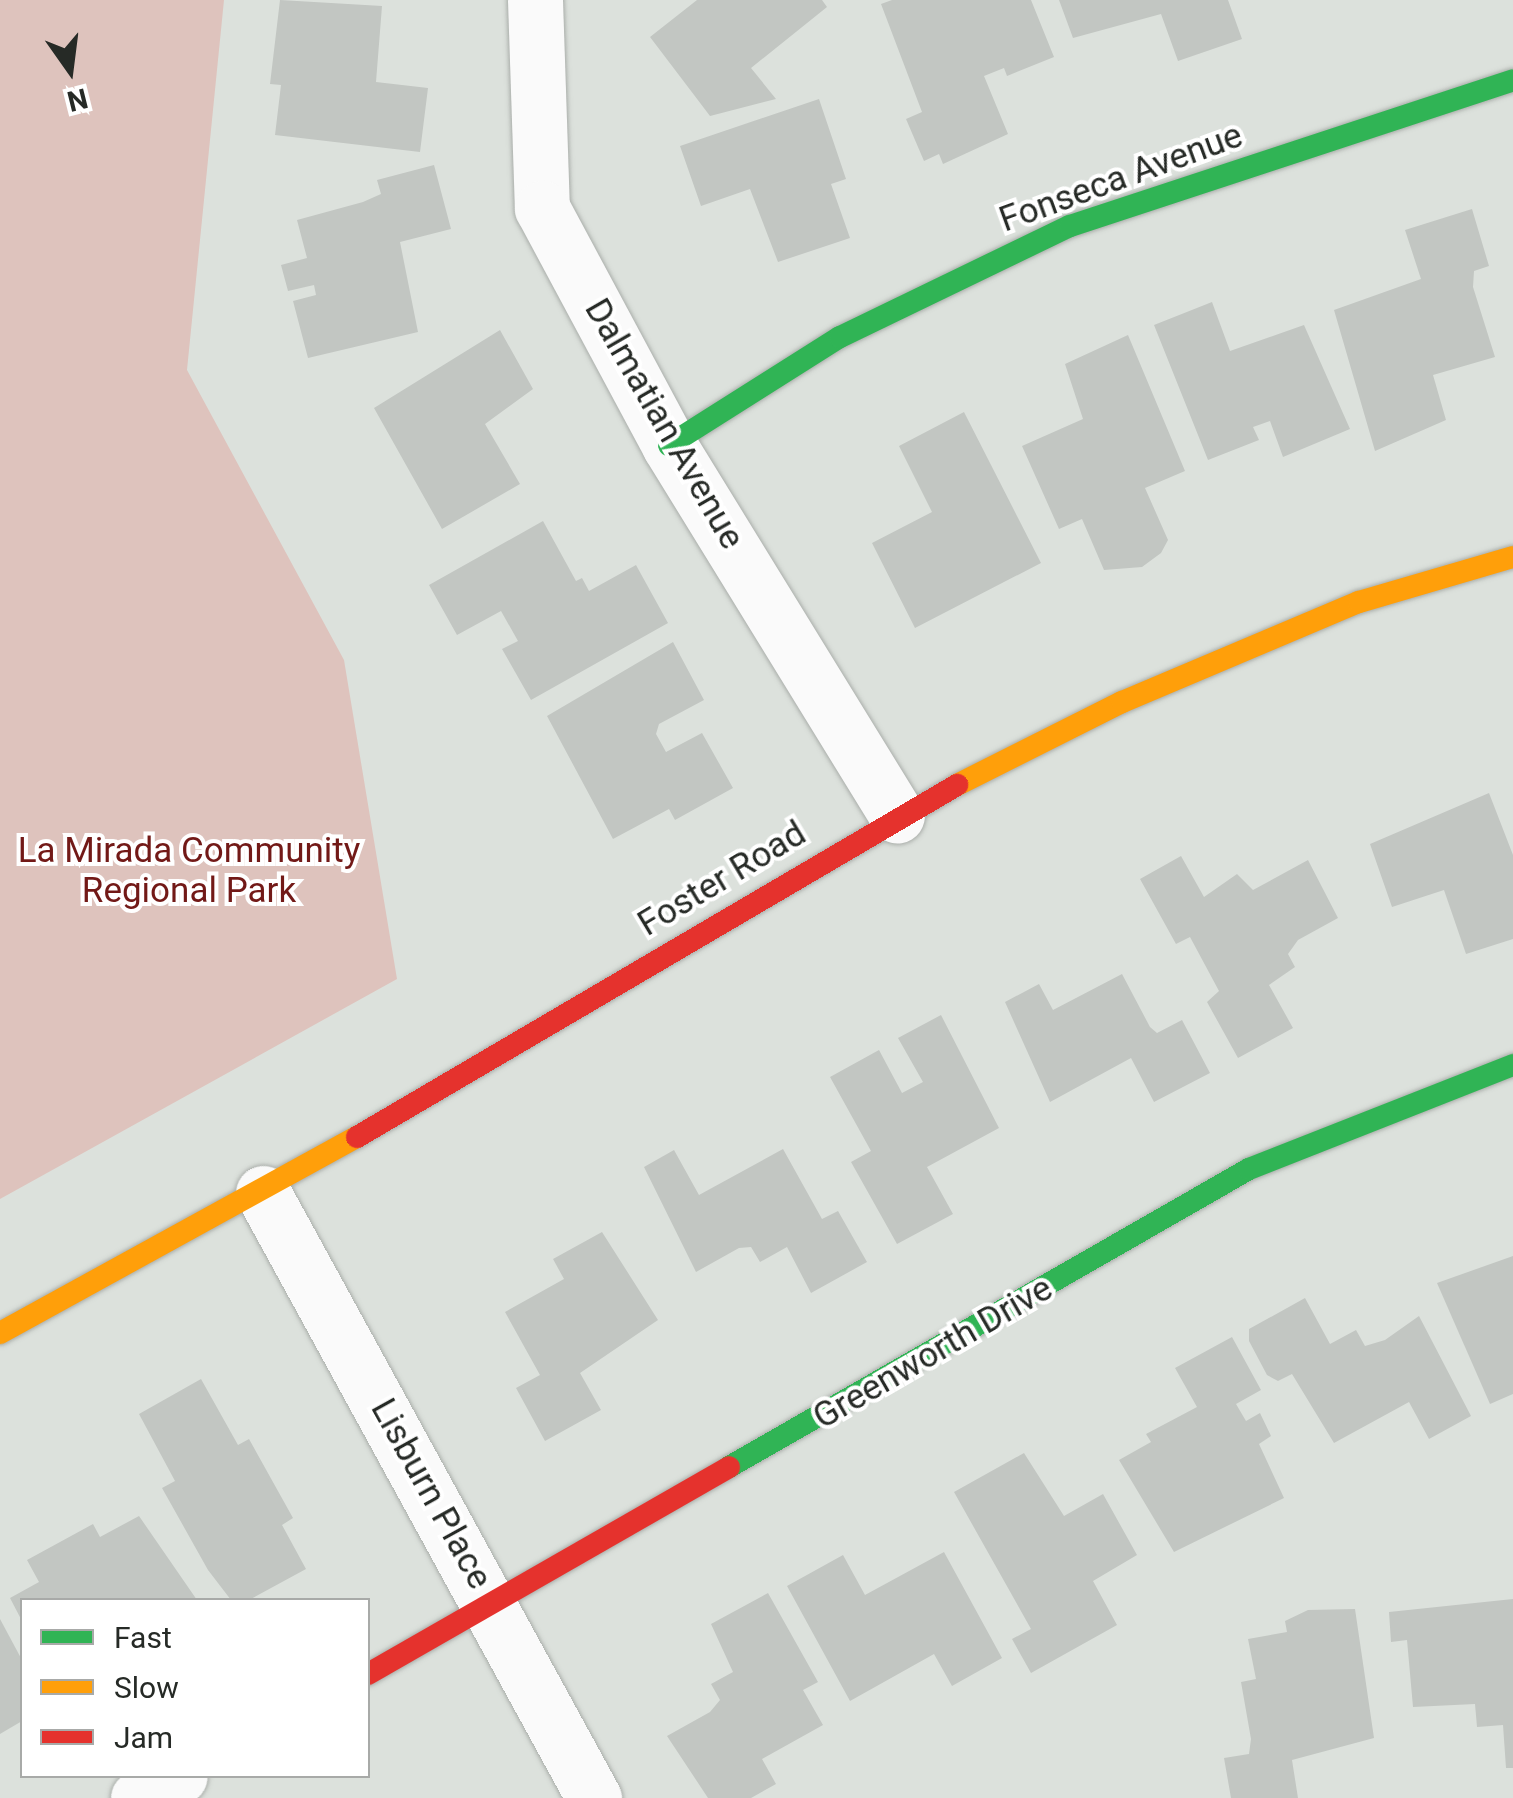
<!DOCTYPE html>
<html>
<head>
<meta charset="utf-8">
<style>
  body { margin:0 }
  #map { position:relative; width:1513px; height:1798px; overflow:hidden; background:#dce1dc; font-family:Roboto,sans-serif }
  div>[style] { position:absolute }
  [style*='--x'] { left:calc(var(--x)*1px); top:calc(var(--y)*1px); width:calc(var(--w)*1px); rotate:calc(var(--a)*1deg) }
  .green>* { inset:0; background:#dec3bd }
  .building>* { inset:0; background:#c2c6c2 }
  .roads { filter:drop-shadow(0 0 2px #aaaeaa) drop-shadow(0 0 2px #aaaeaa) }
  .street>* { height:55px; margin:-27.5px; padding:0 27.5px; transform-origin:27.5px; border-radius:27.5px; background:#fafafa }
  .fast>* { height:22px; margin:-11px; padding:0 11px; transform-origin:11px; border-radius:11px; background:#30b455 }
  .slow>* { height:22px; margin:-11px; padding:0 11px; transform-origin:11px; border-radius:11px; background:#ff9f0a }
  .jam>* { height:22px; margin:-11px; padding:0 11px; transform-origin:11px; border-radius:11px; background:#e5322d }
  span { translate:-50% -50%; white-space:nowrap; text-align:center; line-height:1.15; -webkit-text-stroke:8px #fff; paint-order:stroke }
  .street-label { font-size:35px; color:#262a26 }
  .park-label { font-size:35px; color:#721917 }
  .legend { position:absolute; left:20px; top:1598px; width:350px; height:180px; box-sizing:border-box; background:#fff; border:2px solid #a8aaa8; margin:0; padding:12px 18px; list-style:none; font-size:30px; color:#262a26 }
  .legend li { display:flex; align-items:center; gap:20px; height:50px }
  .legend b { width:50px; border:2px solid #a8aaa8 }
  .north { position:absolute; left:20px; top:20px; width:100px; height:100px; -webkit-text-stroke:8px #fff; paint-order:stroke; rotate:166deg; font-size:28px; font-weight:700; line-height:40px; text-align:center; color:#262a26 }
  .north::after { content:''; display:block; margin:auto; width:35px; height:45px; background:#262a26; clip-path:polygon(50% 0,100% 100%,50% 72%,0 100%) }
</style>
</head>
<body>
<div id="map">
  <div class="green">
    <i style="clip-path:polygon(0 0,224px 0,187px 370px,344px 660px,397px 979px,0 1199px)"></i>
  </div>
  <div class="building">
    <i style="clip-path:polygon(280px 0,382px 6px,376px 82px,428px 88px,420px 152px,275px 135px,281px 85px,270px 84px)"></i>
    <i style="clip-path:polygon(697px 0,822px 0,827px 7px,751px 68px,776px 99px,710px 116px,650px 37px)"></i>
    <i style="clip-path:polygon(892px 0,1031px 0,1054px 57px,1007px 76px,1004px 68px,984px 76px,1008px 134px,943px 164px,939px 154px,924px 161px,906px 119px,922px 112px,881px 4px)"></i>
    <i style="clip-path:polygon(1059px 0,1228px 0,1242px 39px,1178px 61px,1161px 14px,1073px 38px)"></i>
    <i style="clip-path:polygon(819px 99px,846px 179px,831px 184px,850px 238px,778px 262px,750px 189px,701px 206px,680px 146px)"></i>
    <i style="clip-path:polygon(434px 165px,451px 229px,400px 242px,418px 332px,308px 358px,293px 301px,316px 295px,314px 285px,288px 291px,281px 265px,307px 258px,297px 220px,363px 202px,381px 194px,377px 180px)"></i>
    <i style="clip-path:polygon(1472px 209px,1489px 266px,1474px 271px,1473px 287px,1495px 357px,1433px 375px,1446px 420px,1375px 451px,1334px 310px,1421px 279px,1405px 230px)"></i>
    <i style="clip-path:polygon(1212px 302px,1230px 351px,1304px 325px,1350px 429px,1283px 457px,1270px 421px,1253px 427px,1259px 440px,1208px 460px,1154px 325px)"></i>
    <i style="clip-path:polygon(500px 330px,533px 389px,485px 424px,520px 484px,442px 529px,374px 408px)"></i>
    <i style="clip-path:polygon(1128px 335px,1185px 471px,1145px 488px,1168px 540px,1161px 553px,1142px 567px,1104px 570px,1082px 519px,1059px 529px,1022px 446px,1083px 419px,1065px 364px)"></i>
    <i style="clip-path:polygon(964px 412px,1041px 563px,915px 628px,872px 543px,932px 512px,899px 446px)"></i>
    <i style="clip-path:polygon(543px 521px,576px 581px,582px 578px,589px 591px,636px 565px,668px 623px,531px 700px,502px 649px,518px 641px,501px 611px,457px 635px,429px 585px)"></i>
    <i style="clip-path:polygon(673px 642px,704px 700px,659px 724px,656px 734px,666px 752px,702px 733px,733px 788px,675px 820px,669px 809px,613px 839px,547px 716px)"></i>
    <i style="clip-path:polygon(1489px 793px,1513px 855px,1513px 939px,1466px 954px,1444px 890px,1392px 907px,1370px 844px)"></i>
    <i style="clip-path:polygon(1181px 856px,1204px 897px,1237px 874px,1253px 890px,1308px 860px,1338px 918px,1298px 940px,1288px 954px,1295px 967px,1269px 985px,1293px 1028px,1238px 1058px,1207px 1002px,1219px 991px,1190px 937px,1176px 944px,1140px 879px)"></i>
    <i style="clip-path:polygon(1122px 974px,1150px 1027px,1157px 1033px,1182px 1020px,1210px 1073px,1154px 1102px,1131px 1058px,1050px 1102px,1005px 1002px,1039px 984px,1053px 1010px)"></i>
    <i style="clip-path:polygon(941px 1015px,999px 1128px,927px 1167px,953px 1214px,897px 1244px,851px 1162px,871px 1151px,830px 1077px,879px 1050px,902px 1093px,923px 1082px,898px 1038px)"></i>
    <i style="clip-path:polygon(783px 1149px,822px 1219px,838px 1211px,867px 1262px,811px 1293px,787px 1247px,760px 1262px,751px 1247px,739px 1248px,696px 1272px,644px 1167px,674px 1150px,699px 1195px)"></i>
    <i style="clip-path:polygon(602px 1232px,658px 1320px,580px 1373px,601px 1410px,545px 1441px,516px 1388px,540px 1375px,505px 1312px,564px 1279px,553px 1259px)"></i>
    <i style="clip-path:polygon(1513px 1256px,1513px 1394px,1490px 1404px,1437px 1283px)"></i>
    <i style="clip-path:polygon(1305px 1298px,1330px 1344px,1356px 1330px,1365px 1346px,1385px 1340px,1419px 1316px,1471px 1416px,1429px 1439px,1409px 1402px,1334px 1443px,1292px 1374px,1278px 1381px,1267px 1375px,1249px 1341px,1249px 1329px)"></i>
    <i style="clip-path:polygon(1232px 1337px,1261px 1390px,1236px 1404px,1246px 1421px,1260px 1413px,1271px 1436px,1259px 1444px,1284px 1498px,1174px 1552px,1119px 1460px,1151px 1442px,1146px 1434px,1197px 1407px,1175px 1368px)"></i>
    <i style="clip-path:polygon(201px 1379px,238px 1445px,249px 1439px,293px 1518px,282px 1525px,306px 1569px,249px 1600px,231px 1600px,208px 1570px,162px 1488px,175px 1481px,139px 1414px)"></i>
    <i style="clip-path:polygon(1024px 1453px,1064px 1516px,1103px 1494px,1137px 1555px,1093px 1581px,1117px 1625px,1031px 1673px,1012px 1639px,1031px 1629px,954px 1492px)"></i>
    <i style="clip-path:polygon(139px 1516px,197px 1600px,22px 1600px,22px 1621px,10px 1598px,39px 1582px,27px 1560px,93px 1524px,100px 1537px)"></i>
    <i style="clip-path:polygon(944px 1552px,1002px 1658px,952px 1686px,934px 1654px,850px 1701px,787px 1586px,843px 1555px,865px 1595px)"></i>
    <i style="clip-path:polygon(768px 1593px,818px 1682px,803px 1690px,823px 1725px,762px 1759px,776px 1784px,751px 1798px,708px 1798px,667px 1736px,710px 1712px,720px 1700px,711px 1684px,733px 1672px,711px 1624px)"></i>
    <i style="clip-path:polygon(1513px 1599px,1513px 1768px,1506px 1768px,1503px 1725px,1477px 1727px,1475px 1704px,1413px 1707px,1407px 1640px,1391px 1642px,1389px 1612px)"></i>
    <i style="clip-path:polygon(1355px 1609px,1374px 1738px,1292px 1760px,1298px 1798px,1231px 1798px,1224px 1758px,1249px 1754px,1251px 1739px,1241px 1682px,1256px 1679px,1248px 1639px,1287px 1632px,1285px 1621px,1308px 1610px)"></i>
    <i style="clip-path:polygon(0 1619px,22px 1660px,22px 1721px,0 1734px)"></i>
  </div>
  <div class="roads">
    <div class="street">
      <i style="--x:535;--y:0;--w:208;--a:88.1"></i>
      <i style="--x:542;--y:208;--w:269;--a:61.8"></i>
      <i style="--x:669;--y:445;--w:435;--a:58.4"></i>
      <i style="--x:263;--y:1193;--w:690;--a:61.32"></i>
      <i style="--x:138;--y:1798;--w:47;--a:-27.6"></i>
    </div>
    <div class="fast">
      <i style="--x:669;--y:445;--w:202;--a:-32.3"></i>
      <i style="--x:840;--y:337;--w:255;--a:-25.8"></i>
      <i style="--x:1070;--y:226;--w:466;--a:-18.2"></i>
      <i style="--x:729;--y:1467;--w:599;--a:-29.82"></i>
      <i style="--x:1249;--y:1169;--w:284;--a:-21.5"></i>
    </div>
    <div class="slow">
      <i style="--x:957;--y:785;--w:185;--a:-26.7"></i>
      <i style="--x:1122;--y:702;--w:257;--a:-22.9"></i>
      <i style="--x:1359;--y:602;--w:160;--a:-16.3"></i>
      <i style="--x:0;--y:1333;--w:407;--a:-28.8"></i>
    </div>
    <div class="jam">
      <i style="--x:357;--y:1137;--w:696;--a:-30.4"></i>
      <i style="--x:368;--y:1674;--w:416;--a:-29.8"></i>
    </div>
  </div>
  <div class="street-label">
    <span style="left:1121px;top:178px;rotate:-20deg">Fonseca Avenue</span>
    <span style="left:664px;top:424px;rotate:60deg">Dalmatian Avenue</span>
    <span style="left:722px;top:879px;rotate:-31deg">Foster Road</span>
    <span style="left:933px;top:1353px;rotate:-30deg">Greenworth Drive</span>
    <span style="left:431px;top:1494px;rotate:61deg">Lisburn Place</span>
  </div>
  <div class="park-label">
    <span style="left:189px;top:871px">La Mirada Community<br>Regional Park</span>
  </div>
  <ul class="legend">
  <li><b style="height:12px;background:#30b455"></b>Fast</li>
  <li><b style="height:12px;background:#ff9f0a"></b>Slow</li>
  <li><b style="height:12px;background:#e5322d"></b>Jam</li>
  </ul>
  <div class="north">N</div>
</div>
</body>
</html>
